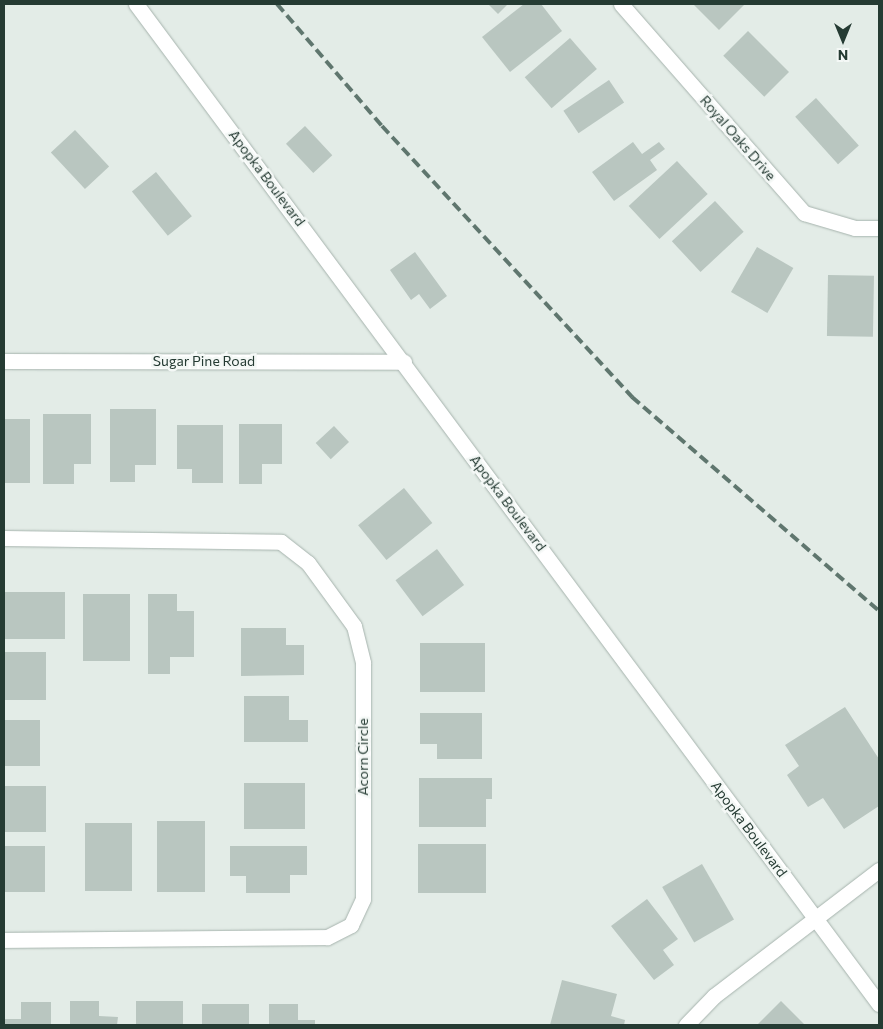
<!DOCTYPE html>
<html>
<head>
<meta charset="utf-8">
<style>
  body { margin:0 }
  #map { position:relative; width:883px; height:1029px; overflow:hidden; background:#e3ece7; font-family:Commissioner,sans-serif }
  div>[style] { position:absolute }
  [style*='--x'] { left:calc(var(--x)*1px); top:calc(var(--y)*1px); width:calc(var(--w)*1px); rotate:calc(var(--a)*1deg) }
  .building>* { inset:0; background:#b9c6c0; transform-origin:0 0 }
  .roads { filter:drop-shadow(0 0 1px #a6b3ad) drop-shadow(0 0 1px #a6b3ad) }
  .minor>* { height:15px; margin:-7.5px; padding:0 7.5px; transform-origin:7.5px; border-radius:7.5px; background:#fff }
  .rail>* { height:4px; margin-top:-2px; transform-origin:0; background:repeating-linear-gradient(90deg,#5f766e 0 10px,transparent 0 15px) }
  span { translate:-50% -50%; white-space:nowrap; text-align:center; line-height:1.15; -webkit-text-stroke:5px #f4f8f6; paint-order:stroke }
  .street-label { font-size:14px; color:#253b33 }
  .frame { position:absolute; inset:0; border:5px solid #253b33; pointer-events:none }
  .north { position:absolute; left:818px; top:15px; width:50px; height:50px; -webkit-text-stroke:4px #f4f8f6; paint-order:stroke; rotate:180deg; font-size:14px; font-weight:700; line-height:20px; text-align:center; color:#253b33 }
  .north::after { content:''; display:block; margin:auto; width:18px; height:22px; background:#253b33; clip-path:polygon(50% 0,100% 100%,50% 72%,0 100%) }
</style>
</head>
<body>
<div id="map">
  <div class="building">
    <i style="clip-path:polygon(488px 4px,508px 4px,498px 14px)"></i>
    <i style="clip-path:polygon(524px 4px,541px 4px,562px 31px,510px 72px,482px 37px)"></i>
    <i style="clip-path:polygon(693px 4px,745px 4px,719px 30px)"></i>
    <i style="left:748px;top:31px;width:58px;height:35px;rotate:45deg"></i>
    <i style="left:570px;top:38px;width:41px;height:60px;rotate:49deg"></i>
    <i style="left:609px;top:80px;width:27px;height:55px;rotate:56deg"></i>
    <i style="left:816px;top:98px;width:64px;height:28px;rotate:48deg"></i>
    <i style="left:305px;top:126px;width:40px;height:26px;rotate:47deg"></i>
    <i style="left:75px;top:130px;width:50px;height:33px;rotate:47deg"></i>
    <i style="clip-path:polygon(633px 142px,642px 154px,659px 142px,665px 149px,650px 160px,657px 170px,614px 201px,592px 172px)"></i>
    <i style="left:677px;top:161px;width:45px;height:66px;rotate:47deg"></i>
    <i style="left:156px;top:172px;width:57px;height:31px;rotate:51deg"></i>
    <i style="left:715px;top:201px;width:42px;height:59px;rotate:47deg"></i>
    <i style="left:757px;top:247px;width:42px;height:52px;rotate:30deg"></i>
    <i style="clip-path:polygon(415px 252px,447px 296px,430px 309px,419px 294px,411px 300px,390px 270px)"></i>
    <i style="left:828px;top:275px;width:46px;height:61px;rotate:1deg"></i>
    <i style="clip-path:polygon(110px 409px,156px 409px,156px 465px,135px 465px,135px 482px,110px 482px)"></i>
    <i style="clip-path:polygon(43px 414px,91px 414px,91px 464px,74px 464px,74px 484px,43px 484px)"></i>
    <i style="left:4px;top:419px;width:26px;height:64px"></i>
    <i style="clip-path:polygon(239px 424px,282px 424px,282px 464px,262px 464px,262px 484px,239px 484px)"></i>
    <i style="clip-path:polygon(177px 425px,223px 425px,223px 483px,192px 483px,192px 469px,177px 469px)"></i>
    <i style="left:334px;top:426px;width:22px;height:25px;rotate:47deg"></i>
    <i style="left:404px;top:488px;width:45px;height:59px;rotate:51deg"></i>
    <i style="left:437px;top:549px;width:45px;height:52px;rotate:53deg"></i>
    <i style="left:4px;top:592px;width:61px;height:47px"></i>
    <i style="left:83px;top:594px;width:47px;height:67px"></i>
    <i style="clip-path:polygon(148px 594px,177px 594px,177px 611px,194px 611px,194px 657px,170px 657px,170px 674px,148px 674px)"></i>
    <i style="clip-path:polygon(241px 628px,286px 628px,286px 645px,304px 645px,304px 675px,241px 676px)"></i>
    <i style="left:420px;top:643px;width:65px;height:49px"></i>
    <i style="left:4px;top:652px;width:42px;height:48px"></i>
    <i style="clip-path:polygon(244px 696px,289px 696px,289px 720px,308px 720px,308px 742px,244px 742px)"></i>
    <i style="clip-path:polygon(845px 707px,879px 759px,879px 806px,844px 829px,823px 798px,808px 807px,787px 775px,799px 766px,785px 745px)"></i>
    <i style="clip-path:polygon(420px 713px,482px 713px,482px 759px,437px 759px,437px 744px,420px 744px)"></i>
    <i style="left:4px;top:720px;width:36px;height:46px"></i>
    <i style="clip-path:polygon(419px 778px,492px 778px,492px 799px,486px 799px,486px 827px,419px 827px)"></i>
    <i style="left:244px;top:783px;width:61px;height:46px"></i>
    <i style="left:4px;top:786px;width:42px;height:46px"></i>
    <i style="left:157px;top:821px;width:48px;height:71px"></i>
    <i style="left:85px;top:823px;width:47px;height:68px"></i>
    <i style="left:418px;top:844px;width:68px;height:49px"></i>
    <i style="left:4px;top:846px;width:41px;height:46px"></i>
    <i style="clip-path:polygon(230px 846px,307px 846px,307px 875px,290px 875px,290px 893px,246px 893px,246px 876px,230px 876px)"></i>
    <i style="left:702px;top:864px;width:64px;height:46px;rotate:60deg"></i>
    <i style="clip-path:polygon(647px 899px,678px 939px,663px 950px,674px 965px,654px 980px,611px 926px)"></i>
    <i style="clip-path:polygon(562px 980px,617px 994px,611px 1016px,625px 1020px,624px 1025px,550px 1025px)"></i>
    <i style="clip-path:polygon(70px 1001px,99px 1001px,99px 1016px,118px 1017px,117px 1025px,70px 1025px)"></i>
    <i style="left:136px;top:1001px;width:47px;height:24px"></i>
    <i style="clip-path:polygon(781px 1001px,805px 1025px,757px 1025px)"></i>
    <i style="clip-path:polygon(21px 1002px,51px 1002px,51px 1025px,4px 1025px,4px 1019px,21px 1019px)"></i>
    <i style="left:202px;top:1004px;width:47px;height:21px"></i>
    <i style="clip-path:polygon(269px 1004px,298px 1004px,298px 1020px,315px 1020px,315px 1025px,269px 1025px)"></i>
  </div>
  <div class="roads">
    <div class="minor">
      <i style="--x:136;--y:4;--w:1246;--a:53.39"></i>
      <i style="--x:621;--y:4;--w:278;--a:48.8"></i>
      <i style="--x:804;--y:213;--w:53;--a:16.4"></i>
      <i style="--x:855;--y:228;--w:24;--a:0"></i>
      <i style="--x:4;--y:361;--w:400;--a:0.1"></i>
      <i style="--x:4;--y:538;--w:277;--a:0.8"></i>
      <i style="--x:281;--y:542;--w:34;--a:38"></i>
      <i style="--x:308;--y:563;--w:78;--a:53.9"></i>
      <i style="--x:354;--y:626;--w:38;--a:76"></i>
      <i style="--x:363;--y:663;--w:236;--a:90"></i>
      <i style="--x:363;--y:899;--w:29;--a:115"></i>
      <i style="--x:351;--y:925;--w:27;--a:153"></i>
      <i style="--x:327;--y:937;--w:323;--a:179.5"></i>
      <i style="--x:686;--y:1025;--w:40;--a:-46"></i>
      <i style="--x:714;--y:996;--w:208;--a:-37.4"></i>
    </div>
  </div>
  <div class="rail">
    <i style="--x:277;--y:4;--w:161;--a:49.3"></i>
    <i style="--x:382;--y:126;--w:369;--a:47.3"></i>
    <i style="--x:632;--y:397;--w:327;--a:40.9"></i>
  </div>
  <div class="street-label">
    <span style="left:738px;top:138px;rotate:49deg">Royal Oaks Drive</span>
    <span style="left:267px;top:178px;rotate:53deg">Apopka Boulevard</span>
    <span style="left:204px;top:361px">Sugar Pine Road</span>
    <span style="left:508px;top:503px;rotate:53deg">Apopka Boulevard</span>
    <span style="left:363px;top:757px;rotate:-90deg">Acorn Circle</span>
    <span style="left:749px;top:829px;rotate:53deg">Apopka Boulevard</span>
  </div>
  <div class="frame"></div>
  <div class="north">N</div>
</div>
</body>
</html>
